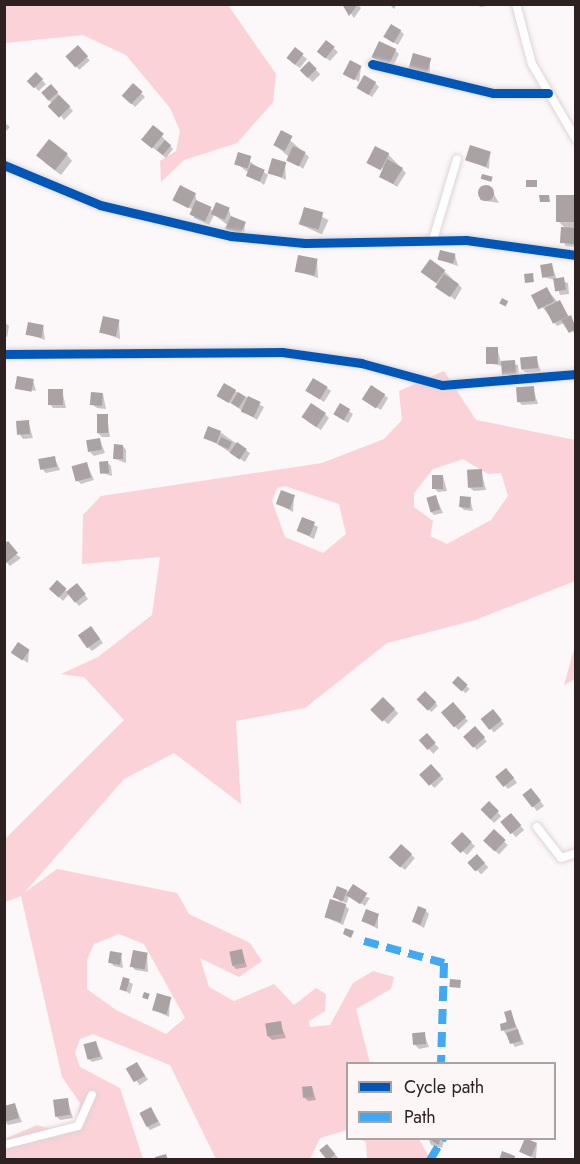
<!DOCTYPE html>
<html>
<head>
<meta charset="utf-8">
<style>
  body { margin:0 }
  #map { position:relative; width:580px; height:1164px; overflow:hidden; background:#fcf7f8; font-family:Jost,sans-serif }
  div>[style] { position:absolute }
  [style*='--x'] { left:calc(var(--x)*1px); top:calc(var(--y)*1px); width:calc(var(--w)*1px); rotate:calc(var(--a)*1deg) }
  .green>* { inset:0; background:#fad2d7 }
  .shadow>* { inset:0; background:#0003; transform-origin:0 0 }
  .building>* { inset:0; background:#aaa2a3; transform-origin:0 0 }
  .round { border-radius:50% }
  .roads { filter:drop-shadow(0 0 2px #ddd4d5) drop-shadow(0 0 2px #ddd4d5) }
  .minor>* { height:8px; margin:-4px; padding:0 4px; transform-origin:4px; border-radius:4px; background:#fffefe }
  .quiet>* { height:8px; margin-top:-4px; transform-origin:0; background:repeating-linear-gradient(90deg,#3fa9f5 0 15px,transparent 0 23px) }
  .cycleway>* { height:9px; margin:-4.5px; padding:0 4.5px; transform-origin:4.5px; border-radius:4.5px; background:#0057b8 }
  span { translate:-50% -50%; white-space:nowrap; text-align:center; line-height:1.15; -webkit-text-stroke:6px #fdf6f7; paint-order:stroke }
  .frame { position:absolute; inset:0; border:6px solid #2e2122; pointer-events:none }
  .legend { position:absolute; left:346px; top:1062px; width:210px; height:78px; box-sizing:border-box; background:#fdf6f7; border:2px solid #aaa1a2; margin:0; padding:8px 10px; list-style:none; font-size:18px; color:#2e2122 }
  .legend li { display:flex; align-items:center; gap:12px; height:30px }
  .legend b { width:30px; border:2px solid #aaa1a2 }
</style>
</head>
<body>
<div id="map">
  <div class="green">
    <i style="clip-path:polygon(5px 4px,228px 5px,276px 74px,273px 102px,237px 143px,184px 160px,161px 182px,160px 161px,176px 151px,180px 131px,170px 108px,126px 55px,83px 35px,5px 43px)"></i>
    <i style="clip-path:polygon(evenodd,444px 371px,476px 420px,575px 440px,575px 581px,475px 620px,387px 643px,305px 708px,236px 721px,241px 804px,174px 753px,124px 779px,24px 893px,57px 869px,177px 893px,189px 914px,250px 943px,262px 961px,239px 977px,200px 958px,209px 987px,234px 1001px,274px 984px,294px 1005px,316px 988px,326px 994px,325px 1011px,309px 1021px,310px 1027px,330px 1025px,353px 983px,373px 971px,394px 977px,391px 989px,356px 1009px,370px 1063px,348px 1064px,347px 1130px,320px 1138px,310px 1159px,216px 1159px,170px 1065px,93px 1034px,80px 1039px,75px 1053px,80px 1067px,120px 1088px,143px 1159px,5px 1159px,5px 1139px,37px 1125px,63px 1133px,75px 1129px,80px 1103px,62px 1077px,21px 896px,5px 902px,5px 839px,124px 720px,84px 677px,61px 674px,98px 657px,152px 615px,160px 557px,82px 564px,83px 515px,101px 496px,322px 463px,384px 439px,402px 420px,399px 391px,444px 371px,463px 459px,488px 474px,501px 473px,508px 496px,491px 520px,447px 544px,430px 536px,433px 521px,414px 507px,414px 493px,433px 469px,463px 459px,444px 371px,285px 486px,339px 504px,346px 534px,323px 553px,285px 537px,272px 501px,277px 488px,285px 486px,444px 371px,119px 934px,144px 944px,185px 1018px,166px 1034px,116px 1010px,87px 989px,87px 960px,94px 944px,119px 934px)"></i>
    <i style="clip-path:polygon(575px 623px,575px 679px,564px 685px,575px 646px)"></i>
    <i style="clip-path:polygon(360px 1139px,419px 1139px,430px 1159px,367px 1159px,366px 1142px)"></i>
  </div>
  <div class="shadow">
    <i style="clip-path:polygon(344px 4px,357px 4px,361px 8px,354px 18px)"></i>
    <i style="clip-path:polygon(389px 4px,397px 4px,394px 9px)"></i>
    <i style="clip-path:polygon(478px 4px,494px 4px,494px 5px,480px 7px)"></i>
    <i style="clip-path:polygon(400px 31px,404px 34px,398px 45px,386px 37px)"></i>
    <i style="clip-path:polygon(326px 42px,338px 52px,330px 61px,322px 55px)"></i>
    <i style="left:78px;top:47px;width:18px;height:14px;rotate:49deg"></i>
    <i style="clip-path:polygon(295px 49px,307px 59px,300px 68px,291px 62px)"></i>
    <i style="clip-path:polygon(395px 50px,399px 54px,392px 68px,373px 57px)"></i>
    <i style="clip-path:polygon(430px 59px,430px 79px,414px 75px)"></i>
    <i style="left:309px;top:63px;width:16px;height:11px;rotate:45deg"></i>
    <i style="clip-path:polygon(361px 67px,359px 82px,345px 73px)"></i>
    <i style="left:36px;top:74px;width:14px;height:10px;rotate:45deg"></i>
    <i style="clip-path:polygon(375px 83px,379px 87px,372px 97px,363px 91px)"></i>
    <i style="left:133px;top:85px;width:17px;height:14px;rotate:45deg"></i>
    <i style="clip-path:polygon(51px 86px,73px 111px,64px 120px,44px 93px)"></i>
    <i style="clip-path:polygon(4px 122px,10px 127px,4px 133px)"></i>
    <i style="clip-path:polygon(154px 127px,173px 149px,166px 158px,147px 143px)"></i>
    <i style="clip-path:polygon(281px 132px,309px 157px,303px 169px,275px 145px)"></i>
    <i style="clip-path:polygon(239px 153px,268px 175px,264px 185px,236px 163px)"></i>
    <i style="clip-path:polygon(388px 154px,406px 173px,397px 187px,380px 176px,388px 171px,372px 163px)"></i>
    <i style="clip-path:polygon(490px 154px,489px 169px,467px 159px)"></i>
    <i style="clip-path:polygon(67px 155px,72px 161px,61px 175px,44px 162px)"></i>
    <i style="clip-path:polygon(285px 163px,286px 180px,269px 172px)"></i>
    <i style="clip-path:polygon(480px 187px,491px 189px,499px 203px,480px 200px)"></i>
    <i style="clip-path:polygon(195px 194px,197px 202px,214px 211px,229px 210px,231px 217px,245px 223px,244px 237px,214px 215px,209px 225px,194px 218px,193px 210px,175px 199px)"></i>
    <i style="clip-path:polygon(574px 197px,576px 247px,565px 246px,566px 229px,558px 221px)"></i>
    <i style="left:305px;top:209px;width:26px;height:16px;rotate:25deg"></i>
    <i style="clip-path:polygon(455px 255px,458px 266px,440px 260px)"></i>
    <i style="clip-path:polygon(317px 260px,318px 278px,297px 271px)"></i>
    <i style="clip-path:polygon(552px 265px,557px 280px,568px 283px,569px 294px,560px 295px,555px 280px,543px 277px)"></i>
    <i style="clip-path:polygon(444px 271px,462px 288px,455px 300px,427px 275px)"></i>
    <i style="clip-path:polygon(547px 289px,576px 325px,576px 335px,564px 323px,557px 326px,533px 295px)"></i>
    <i style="clip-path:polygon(119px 321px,120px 339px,101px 332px)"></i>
    <i style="clip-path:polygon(4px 322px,9px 326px,7px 337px,4px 336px)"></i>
    <i style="clip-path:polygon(43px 326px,45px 340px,28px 334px)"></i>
    <i style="clip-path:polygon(497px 348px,501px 362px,518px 365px,519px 379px,507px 380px,502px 366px,488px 363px)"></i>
    <i style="clip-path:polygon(536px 357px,541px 372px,526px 373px,522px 369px)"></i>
    <i style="clip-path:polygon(33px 380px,36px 391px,16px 388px)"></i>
    <i style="clip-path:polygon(327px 388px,331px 391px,324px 402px,307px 391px)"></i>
    <i style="clip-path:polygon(533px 388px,538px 404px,522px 405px,518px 401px)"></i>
    <i style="clip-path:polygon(62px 390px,66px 408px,53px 408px,50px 404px)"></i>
    <i style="clip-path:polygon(235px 391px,264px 407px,257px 420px,219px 396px)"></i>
    <i style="clip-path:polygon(103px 394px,106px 409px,97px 408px,93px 405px)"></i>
    <i style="clip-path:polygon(384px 395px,388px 398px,381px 410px,364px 399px)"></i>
    <i style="clip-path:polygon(340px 405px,353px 414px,348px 423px,338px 417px)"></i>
    <i style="clip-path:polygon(325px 414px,329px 418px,321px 430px,307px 421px)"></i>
    <i style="clip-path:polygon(107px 416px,110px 437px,102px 437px,98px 433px)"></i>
    <i style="clip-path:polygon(28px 421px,33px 438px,23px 439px,20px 435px)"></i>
    <i style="clip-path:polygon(220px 432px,250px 453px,245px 462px,206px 437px)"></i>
    <i style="clip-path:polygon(100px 440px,105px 453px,94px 456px,90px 452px)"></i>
    <i style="clip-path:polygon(123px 446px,126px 450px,126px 463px,115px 459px)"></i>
    <i style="clip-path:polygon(54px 457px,60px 470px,46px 473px,42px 469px)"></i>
    <i style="clip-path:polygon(107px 462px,111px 466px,112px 476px,102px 473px)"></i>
    <i style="clip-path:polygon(87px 464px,94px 480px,81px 484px,77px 480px)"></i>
    <i style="clip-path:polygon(481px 470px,486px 490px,474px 491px,470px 488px)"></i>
    <i style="clip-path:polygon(443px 476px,447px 491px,438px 492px,434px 488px)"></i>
    <i style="clip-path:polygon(294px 496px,293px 512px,278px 504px)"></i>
    <i style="clip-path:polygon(436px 497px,443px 513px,434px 515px,430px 511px)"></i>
    <i style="clip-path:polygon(470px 498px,473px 511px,464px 510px,460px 506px)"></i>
    <i style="clip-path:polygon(303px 519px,318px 527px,314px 539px,298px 531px)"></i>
    <i style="clip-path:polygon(4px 546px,21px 558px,10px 566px,4px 560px)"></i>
    <i style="clip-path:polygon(57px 582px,68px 593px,81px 589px,88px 599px,79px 606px,69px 594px,63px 601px,51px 589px)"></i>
    <i style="clip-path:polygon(95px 632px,103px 643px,92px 651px,88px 647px)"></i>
    <i style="clip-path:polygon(29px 651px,28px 663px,13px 653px)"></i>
    <i style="left:458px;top:678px;width:16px;height:6px;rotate:43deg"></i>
    <i style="left:425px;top:693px;width:18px;height:9px;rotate:45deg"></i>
    <i style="left:383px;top:699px;width:21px;height:15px;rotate:43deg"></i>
    <i style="left:453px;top:705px;width:22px;height:13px;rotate:47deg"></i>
    <i style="left:493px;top:711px;width:17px;height:13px;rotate:50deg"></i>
    <i style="left:475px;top:728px;width:18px;height:13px;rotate:49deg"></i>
    <i style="left:427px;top:736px;width:17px;height:8px;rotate:45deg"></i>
    <i style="left:431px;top:766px;width:18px;height:13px;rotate:45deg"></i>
    <i style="clip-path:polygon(510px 773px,517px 783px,508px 789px,505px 786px)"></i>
    <i style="clip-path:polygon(534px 793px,544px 806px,537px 811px,524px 795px)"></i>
    <i style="left:489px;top:803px;width:18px;height:10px;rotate:47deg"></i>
    <i style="left:511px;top:815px;width:20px;height:11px;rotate:49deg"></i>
    <i style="left:494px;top:832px;width:19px;height:13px;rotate:43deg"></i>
    <i style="left:462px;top:835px;width:17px;height:12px;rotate:40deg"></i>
    <i style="clip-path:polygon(401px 847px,415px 858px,405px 870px,395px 862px)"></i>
    <i style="left:477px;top:856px;width:16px;height:10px;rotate:45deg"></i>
    <i style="clip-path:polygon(346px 891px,370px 898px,365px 906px,349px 895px,347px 903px,340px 901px,349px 909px,343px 925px,325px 917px,343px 905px,335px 896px)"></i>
    <i style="clip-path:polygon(425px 910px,429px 914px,424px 928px,414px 922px)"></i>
    <i style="clip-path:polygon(378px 916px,378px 929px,363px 921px)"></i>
    <i style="clip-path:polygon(242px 951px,247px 967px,236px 969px,232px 965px)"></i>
    <i style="clip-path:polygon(121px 954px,123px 968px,114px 966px,110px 962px)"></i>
    <i style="clip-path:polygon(147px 954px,148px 972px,135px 970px,132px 966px)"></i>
    <i style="clip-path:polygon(124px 979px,133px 984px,130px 994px,121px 988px)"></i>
    <i style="clip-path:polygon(170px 999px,169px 1017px,154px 1010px)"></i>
    <i style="clip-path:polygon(510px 1011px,524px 1044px,515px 1047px,503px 1030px)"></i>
    <i style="clip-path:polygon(280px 1023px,286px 1038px,272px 1040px,268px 1036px)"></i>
    <i style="clip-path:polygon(424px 1034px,429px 1047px,419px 1049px,415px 1045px)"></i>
    <i style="clip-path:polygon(96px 1042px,103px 1059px,92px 1062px,88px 1058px)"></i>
    <i style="left:137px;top:1064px;width:19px;height:10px;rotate:55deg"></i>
    <i style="clip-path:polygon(312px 1087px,316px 1100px,308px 1101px,304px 1097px)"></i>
    <i style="clip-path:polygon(67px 1099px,73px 1118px,60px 1120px,56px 1116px)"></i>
    <i style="clip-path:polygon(15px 1105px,22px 1122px,8px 1125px,4px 1121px)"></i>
    <i style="clip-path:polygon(151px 1109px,161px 1125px,150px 1130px,147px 1126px)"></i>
    <i style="clip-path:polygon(428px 1138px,445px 1138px,442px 1148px,431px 1145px)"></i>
    <i style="clip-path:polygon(537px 1144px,536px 1159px,522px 1152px)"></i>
    <i style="clip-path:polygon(331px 1149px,338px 1158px,336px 1160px,328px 1160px)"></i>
  </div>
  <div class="building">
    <i style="clip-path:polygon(342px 4px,358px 4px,349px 16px)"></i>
    <i style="left:391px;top:24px;width:12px;height:15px;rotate:31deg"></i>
    <i style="left:326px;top:40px;width:11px;height:15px;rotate:38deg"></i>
    <i style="left:379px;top:41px;width:19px;height:18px;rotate:25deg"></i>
    <i style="left:78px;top:45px;width:15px;height:17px;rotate:48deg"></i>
    <i style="left:295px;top:47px;width:11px;height:14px;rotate:38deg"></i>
    <i style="left:413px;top:53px;width:19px;height:19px;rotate:16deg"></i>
    <i style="left:350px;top:60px;width:13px;height:16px;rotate:27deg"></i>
    <i style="left:309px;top:61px;width:11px;height:13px;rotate:45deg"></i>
    <i style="left:36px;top:72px;width:10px;height:13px;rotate:45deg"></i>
    <i style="left:364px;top:75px;width:14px;height:15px;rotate:30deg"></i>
    <i style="left:133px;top:83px;width:13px;height:17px;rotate:42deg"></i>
    <i style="left:51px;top:84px;width:11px;height:13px;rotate:49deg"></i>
    <i style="left:59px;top:95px;width:16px;height:16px;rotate:45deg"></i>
    <i style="left:153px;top:125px;width:14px;height:19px;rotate:39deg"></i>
    <i style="left:281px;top:130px;width:13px;height:17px;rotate:27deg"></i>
    <i style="left:49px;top:139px;width:24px;height:21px;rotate:38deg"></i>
    <i style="left:165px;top:140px;width:8px;height:13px;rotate:40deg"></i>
    <i style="left:470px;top:145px;width:22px;height:16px;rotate:18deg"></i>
    <i style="left:293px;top:146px;width:14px;height:16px;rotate:25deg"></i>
    <i style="left:375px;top:146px;width:16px;height:19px;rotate:27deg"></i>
    <i style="left:238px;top:152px;width:14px;height:13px;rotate:17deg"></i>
    <i style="left:272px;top:158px;width:15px;height:16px;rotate:16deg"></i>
    <i style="clip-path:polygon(387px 159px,403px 168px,393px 184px,379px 177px)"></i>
    <i style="left:251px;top:164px;width:15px;height:13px;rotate:23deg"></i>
    <i style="left:482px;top:174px;width:11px;height:5px;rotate:15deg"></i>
    <i style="left:526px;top:180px;width:11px;height:7px"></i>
    <i class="round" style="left:478px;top:185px;width:16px;height:16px"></i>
    <i style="left:180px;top:185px;width:18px;height:17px;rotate:27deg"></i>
    <i style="clip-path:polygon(539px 195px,549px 195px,550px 202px,540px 202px)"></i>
    <i style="left:575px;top:195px;width:27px;height:19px;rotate:90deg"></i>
    <i style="left:196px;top:200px;width:17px;height:16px;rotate:24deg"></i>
    <i style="left:216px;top:202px;width:15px;height:13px;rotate:23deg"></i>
    <i style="left:304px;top:207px;width:20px;height:18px;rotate:15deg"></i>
    <i style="clip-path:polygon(231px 216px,246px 222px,240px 234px,225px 229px)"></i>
    <i style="left:561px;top:227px;width:15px;height:16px;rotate:4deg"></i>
    <i style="left:440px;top:250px;width:16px;height:10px;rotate:14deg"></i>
    <i style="left:298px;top:255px;width:20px;height:17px;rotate:11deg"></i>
    <i style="left:430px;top:259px;width:19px;height:16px;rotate:36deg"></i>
    <i style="left:552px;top:263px;width:13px;height:12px;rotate:81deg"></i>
    <i style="left:533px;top:273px;width:9px;height:9px;rotate:84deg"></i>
    <i style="left:444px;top:274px;width:18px;height:16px;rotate:34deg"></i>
    <i style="left:564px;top:277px;width:13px;height:11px;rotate:81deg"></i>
    <i style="left:547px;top:287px;width:16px;height:18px;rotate:63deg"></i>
    <i style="left:502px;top:298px;width:7px;height:6px;rotate:27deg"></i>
    <i style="left:560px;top:300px;width:18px;height:17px;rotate:63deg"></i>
    <i style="clip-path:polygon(571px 315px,576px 329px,569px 333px,561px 320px)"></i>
    <i style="left:103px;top:316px;width:17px;height:17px;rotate:13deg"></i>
    <i style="left:28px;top:322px;width:16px;height:13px;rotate:11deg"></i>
    <i style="left:486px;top:347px;width:12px;height:17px"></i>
    <i style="left:537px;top:356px;width:12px;height:17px;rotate:85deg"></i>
    <i style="left:515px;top:360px;width:16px;height:14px;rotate:86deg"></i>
    <i style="left:17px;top:376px;width:17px;height:13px;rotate:10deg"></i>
    <i style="left:313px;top:378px;width:17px;height:15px;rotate:31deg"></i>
    <i style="left:224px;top:383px;width:14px;height:15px;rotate:30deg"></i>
    <i style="left:371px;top:385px;width:17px;height:17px;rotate:33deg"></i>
    <i style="left:534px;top:386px;width:15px;height:18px;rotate:86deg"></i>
    <i style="left:48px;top:389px;width:15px;height:16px"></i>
    <i style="left:91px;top:392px;width:12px;height:13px;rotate:5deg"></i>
    <i style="left:238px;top:392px;width:9px;height:13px;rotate:32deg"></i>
    <i style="left:248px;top:396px;width:14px;height:17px;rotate:25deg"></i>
    <i style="left:311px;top:403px;width:18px;height:17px;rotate:34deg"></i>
    <i style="left:340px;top:403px;width:12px;height:13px;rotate:31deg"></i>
    <i style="left:97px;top:414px;width:11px;height:19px"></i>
    <i style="left:29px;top:420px;width:14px;height:13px;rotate:86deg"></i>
    <i style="left:208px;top:426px;width:14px;height:13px;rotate:21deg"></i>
    <i style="left:221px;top:437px;width:12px;height:8px;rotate:24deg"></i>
    <i style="left:100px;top:438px;width:12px;height:14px;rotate:81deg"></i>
    <i style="left:237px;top:442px;width:12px;height:13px;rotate:35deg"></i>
    <i style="clip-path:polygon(114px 444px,123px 445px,123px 459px,113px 459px)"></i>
    <i style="left:55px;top:456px;width:11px;height:17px;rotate:80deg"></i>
    <i style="left:108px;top:461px;width:12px;height:9px;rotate:85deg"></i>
    <i style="left:87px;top:462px;width:16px;height:16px;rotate:75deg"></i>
    <i style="left:482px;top:469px;width:18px;height:15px;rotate:87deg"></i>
    <i style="left:432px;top:475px;width:11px;height:14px"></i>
    <i style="left:281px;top:490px;width:15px;height:15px;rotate:20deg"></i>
    <i style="left:436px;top:495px;width:15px;height:10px;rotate:74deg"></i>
    <i style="left:460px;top:496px;width:11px;height:11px;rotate:5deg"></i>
    <i style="left:302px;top:517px;width:14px;height:15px;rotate:21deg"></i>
    <i style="clip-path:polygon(8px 541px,18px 553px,6px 563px,4px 544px)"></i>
    <i style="left:57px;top:580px;width:13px;height:12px;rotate:42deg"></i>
    <i style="left:77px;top:583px;width:14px;height:14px;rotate:51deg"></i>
    <i style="left:91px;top:626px;width:16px;height:16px;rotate:55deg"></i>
    <i style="left:18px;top:642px;width:14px;height:13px;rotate:34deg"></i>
    <i style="left:458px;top:676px;width:13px;height:9px;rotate:42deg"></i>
    <i style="left:425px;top:691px;width:16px;height:12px;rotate:45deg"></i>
    <i style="left:383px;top:697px;width:17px;height:18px;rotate:45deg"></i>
    <i style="left:453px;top:702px;width:20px;height:16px;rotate:49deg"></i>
    <i style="left:493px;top:709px;width:14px;height:16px;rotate:51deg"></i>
    <i style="left:475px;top:726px;width:15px;height:16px;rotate:48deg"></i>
    <i style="left:427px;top:733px;width:13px;height:11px;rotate:48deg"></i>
    <i style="left:431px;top:764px;width:15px;height:16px;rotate:48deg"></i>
    <i style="left:506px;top:768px;width:13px;height:14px;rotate:51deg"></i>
    <i style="left:531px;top:788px;width:16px;height:11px;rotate:52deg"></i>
    <i style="left:489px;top:801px;width:14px;height:12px;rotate:45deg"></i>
    <i style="left:511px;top:813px;width:16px;height:14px;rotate:50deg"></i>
    <i style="left:494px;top:829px;width:16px;height:16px;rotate:43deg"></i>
    <i style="left:462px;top:832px;width:14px;height:16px;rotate:45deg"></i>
    <i style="left:401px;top:844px;width:15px;height:18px;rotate:42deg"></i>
    <i style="left:477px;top:854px;width:12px;height:13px;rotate:48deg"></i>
    <i style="left:353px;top:884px;width:17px;height:13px;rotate:33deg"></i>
    <i style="left:337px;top:886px;width:11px;height:12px;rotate:22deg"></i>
    <i style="left:330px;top:899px;width:17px;height:19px;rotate:17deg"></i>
    <i style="left:418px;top:906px;width:9px;height:17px;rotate:21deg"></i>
    <i style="left:366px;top:909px;width:14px;height:13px;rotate:21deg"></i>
    <i style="clip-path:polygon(345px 928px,354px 931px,351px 938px,343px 934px)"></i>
    <i style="left:242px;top:949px;width:14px;height:13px;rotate:78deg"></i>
    <i style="left:133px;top:950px;width:15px;height:17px;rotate:11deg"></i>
    <i style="left:110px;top:951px;width:12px;height:12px;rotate:9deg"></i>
    <i style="left:123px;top:977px;width:7px;height:13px;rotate:16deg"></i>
    <i style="left:450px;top:979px;width:11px;height:8px;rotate:5deg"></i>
    <i style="left:144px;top:992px;width:6px;height:6px;rotate:18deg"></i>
    <i style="left:157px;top:993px;width:15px;height:18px;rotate:16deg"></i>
    <i style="clip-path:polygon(511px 1010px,516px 1027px,501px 1031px,500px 1024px,507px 1022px,504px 1012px)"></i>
    <i style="left:281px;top:1021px;width:13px;height:16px;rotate:81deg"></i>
    <i style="clip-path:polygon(518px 1029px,521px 1041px,510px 1044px,506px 1033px)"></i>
    <i style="left:425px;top:1032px;width:12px;height:13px;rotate:85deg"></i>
    <i style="left:96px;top:1041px;width:16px;height:13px;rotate:75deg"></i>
    <i style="left:137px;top:1062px;width:16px;height:13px;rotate:60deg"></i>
    <i style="left:312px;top:1086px;width:11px;height:10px;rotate:85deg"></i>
    <i style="left:68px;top:1098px;width:17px;height:15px;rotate:83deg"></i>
    <i style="clip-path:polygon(15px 1103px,19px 1118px,4px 1122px,4px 1106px)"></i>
    <i style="left:151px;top:1107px;width:16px;height:13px;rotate:63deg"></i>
    <i style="clip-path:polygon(427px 1138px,440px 1138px,439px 1145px)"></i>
    <i style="left:525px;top:1138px;width:13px;height:15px;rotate:23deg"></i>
    <i style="left:327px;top:1144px;width:13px;height:10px;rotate:51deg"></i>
    <i style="clip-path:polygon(502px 1151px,515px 1156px,514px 1160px,499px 1160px)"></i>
    <i style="clip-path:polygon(166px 1154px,168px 1160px,155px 1160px,155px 1157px)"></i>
  </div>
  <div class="roads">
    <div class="minor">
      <i style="--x:516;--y:4;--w:62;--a:75.1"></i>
      <i style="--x:532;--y:64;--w:87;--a:59.6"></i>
      <i style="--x:372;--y:64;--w:124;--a:13.5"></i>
      <i style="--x:493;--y:93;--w:55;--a:0"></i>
      <i style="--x:4;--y:165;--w:104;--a:22.6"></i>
      <i style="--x:100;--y:205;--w:135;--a:13.3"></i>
      <i style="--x:231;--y:236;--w:74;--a:5.4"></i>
      <i style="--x:305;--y:243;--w:161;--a:-1.1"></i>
      <i style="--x:466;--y:240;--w:111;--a:7.8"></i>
      <i style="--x:433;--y:240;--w:84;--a:-73.5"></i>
      <i style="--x:4;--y:354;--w:278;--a:-0.4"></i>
      <i style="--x:282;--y:352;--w:80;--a:7.9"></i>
      <i style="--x:361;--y:363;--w:84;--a:15.2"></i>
      <i style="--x:442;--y:385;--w:134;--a:-4.7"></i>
      <i style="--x:537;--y:827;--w:39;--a:52"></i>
      <i style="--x:561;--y:858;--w:16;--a:-18"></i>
      <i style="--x:4;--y:1145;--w:76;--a:-14.4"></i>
      <i style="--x:78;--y:1126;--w:34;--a:-66"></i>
    </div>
  </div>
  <div class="quiet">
    <i style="--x:364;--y:941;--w:83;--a:15.4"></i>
    <i style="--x:444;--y:963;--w:101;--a:91.7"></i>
    <i style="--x:430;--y:1160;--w:26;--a:-59"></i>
  </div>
  <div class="cycleway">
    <i style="--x:372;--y:64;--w:124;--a:13.5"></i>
    <i style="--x:493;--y:93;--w:55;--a:0"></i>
    <i style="--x:4;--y:165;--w:104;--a:22.6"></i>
    <i style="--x:100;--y:205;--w:135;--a:13.3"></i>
    <i style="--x:231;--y:236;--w:74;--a:5.4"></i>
    <i style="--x:305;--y:243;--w:161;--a:-1.1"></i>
    <i style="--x:466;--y:240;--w:111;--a:7.8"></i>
    <i style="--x:4;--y:354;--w:278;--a:-0.4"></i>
    <i style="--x:282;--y:352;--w:80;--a:7.9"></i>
    <i style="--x:361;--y:363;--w:84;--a:15.2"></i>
    <i style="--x:442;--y:385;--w:134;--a:-4.7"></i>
  </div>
  <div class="frame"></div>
  <ul class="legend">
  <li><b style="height:8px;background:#0057b8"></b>Cycle path</li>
  <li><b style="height:8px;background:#3fa9f5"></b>Path</li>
  </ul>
</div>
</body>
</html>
